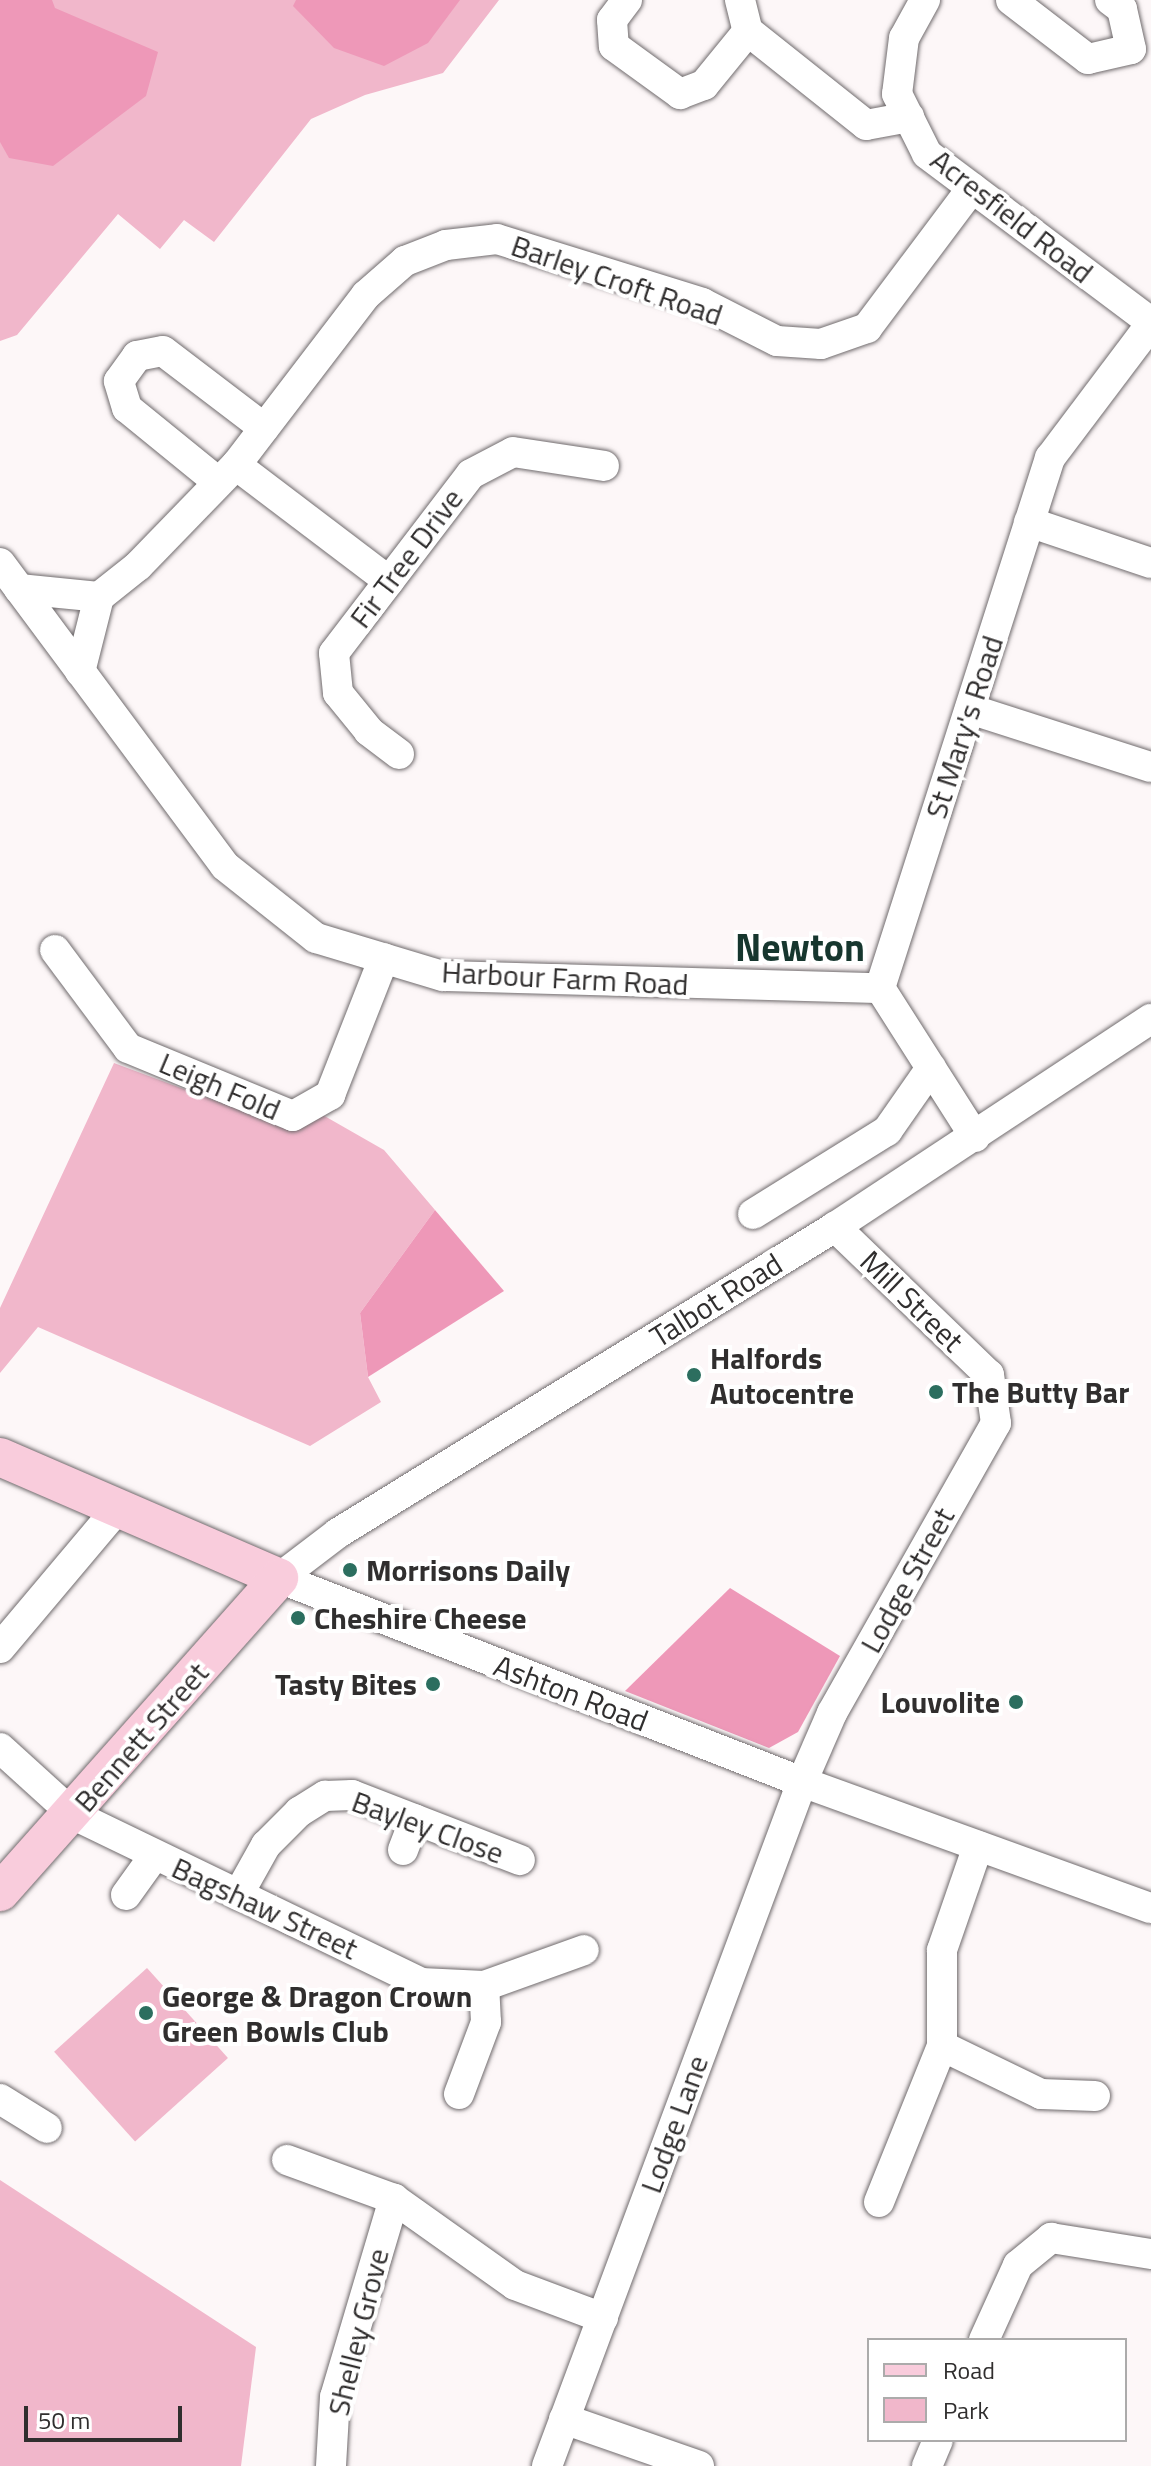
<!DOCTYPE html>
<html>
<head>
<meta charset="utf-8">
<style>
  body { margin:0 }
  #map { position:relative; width:1151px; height:2466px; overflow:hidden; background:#fdf7f8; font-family:"Titillium Web",sans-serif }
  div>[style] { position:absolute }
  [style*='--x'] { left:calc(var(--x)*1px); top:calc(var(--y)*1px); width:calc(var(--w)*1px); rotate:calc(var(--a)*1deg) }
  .green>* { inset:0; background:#f1b7cb; transform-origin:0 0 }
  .forest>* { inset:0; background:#ee98b8 }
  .roads { filter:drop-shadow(0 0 2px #706b6d) drop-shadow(0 0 2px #706b6d) }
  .minor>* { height:30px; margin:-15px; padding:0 15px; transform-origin:15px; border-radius:15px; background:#fff }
  .major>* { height:38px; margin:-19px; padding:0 19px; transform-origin:19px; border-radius:19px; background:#f9ccdc }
  .dots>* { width:22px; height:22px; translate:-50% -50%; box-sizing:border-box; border:4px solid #fff; border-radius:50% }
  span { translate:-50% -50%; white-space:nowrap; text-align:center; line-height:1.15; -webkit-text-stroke:8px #fff; paint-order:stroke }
  .street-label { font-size:30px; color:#302e2e }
  .poi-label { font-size:30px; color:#302e2e; font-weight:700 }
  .left { translate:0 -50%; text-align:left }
  .right { translate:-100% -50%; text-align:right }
  .district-label { font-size:38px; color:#16362e; font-weight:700 }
  .legend { position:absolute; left:867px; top:2338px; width:260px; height:104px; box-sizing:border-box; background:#fff; border:2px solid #acabab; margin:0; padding:10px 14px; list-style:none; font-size:24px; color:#302e2e }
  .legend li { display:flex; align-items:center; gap:16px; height:40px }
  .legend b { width:40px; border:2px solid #acabab }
  .scale { position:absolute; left:24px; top:2406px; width:158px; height:36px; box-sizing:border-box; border:4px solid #302e2e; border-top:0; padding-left:10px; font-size:24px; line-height:28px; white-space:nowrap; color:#302e2e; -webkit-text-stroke:6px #fff; paint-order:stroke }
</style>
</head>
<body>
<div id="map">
  <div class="green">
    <i style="clip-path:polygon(0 0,499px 0,443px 73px,365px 95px,311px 119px,214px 242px,184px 220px,160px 249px,118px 214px,17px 335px,0 341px)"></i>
    <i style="clip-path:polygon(114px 1063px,288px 1128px,321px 1114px,384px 1150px,435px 1210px,360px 1313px,368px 1377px,381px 1402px,310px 1446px,38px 1327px,0 1373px,0 1308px)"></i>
    <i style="left:147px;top:1968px;width:121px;height:125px;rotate:48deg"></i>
    <i style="clip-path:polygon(0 2180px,256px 2347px,241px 2466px,0 2466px)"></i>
  </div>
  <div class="forest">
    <i style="clip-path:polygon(0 0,52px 0,55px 8px,158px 52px,146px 96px,53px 166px,9px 158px,0 142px)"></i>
    <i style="clip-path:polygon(296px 0,460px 0,428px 43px,384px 66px,334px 48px,293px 6px)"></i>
    <i style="clip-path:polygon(435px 1210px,504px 1291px,368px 1377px,360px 1313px)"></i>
    <i style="clip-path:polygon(730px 1588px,840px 1656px,798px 1732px,769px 1748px,625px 1691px)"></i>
  </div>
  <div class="roads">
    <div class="minor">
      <i style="--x:627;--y:0;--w:25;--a:127"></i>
      <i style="--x:612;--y:20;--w:26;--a:86"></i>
      <i style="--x:614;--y:46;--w:82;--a:36"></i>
      <i style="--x:680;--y:94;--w:26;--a:-21"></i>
      <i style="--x:704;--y:85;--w:70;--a:-50.8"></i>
      <i style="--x:740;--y:0;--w:32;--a:76"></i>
      <i style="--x:748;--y:31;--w:151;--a:38.5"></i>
      <i style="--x:866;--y:125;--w:44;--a:-10.5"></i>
      <i style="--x:925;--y:0;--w:43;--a:118.9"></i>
      <i style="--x:904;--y:38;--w:56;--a:97.1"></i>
      <i style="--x:897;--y:94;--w:67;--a:63.4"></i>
      <i style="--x:927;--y:154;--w:280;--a:36.9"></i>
      <i style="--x:1011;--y:0;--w:97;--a:37.5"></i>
      <i style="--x:1088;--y:59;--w:44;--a:-13.1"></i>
      <i style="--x:1131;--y:49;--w:41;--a:-102.7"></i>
      <i style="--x:1122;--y:9;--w:15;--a:-143"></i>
      <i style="--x:236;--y:465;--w:192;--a:37.2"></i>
      <i style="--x:218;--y:482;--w:117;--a:-140.9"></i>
      <i style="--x:127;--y:408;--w:28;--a:-107"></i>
      <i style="--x:119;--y:381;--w:31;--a:-54"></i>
      <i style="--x:137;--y:356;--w:26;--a:-11"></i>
      <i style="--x:163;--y:351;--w:127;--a:37.3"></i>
      <i style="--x:1029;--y:522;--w:129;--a:18.6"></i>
      <i style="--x:0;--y:563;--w:377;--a:53.4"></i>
      <i style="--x:225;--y:866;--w:116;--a:38.4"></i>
      <i style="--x:316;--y:938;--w:133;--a:16.7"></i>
      <i style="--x:443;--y:976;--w:437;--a:1.6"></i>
      <i style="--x:19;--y:589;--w:80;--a:5.7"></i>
      <i style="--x:99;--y:597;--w:77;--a:104.2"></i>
      <i style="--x:99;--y:597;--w:50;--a:-38.5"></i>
      <i style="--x:138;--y:566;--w:141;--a:-45.9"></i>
      <i style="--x:236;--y:465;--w:214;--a:-52.6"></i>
      <i style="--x:366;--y:295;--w:52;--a:-41.1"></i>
      <i style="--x:405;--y:261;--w:44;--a:-21.3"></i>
      <i style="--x:446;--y:245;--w:51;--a:-6.7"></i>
      <i style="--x:497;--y:239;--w:215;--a:17.3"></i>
      <i style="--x:702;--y:303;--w:84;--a:26.9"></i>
      <i style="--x:777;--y:341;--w:44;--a:3.9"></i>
      <i style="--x:821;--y:344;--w:49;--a:-19.2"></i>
      <i style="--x:867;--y:328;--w:175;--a:-53.1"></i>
      <i style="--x:970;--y:709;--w:190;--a:17.8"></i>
      <i style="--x:399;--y:754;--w:38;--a:-143"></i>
      <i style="--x:369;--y:731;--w:49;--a:-129.2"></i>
      <i style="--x:338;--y:693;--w:40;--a:-95.7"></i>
      <i style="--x:334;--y:653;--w:225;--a:-52.6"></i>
      <i style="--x:471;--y:474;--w:47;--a:-27.6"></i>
      <i style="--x:513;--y:452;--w:92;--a:8.7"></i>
      <i style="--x:55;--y:950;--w:122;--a:53.3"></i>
      <i style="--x:128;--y:1048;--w:178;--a:22.4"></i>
      <i style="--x:293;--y:1116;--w:43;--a:-29.6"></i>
      <i style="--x:330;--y:1095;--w:147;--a:-68.5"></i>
      <i style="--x:975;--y:1137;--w:177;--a:-122.5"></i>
      <i style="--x:880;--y:988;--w:557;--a:-72.22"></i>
      <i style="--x:1050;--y:458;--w:168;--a:-53"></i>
      <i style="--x:753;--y:1214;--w:158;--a:-31.8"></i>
      <i style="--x:887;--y:1131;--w:77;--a:-55.1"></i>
      <i style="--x:279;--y:1578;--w:74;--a:-37.3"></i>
      <i style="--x:338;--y:1533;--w:584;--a:-31.62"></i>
      <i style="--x:835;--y:1227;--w:378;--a:-33.4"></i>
      <i style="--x:279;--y:1578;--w:561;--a:21.31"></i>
      <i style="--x:802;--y:1782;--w:371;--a:19.9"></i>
      <i style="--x:0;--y:1648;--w:183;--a:-49.9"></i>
      <i style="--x:0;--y:1748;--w:100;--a:42.2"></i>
      <i style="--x:74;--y:1815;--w:386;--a:25.8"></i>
      <i style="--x:421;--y:1983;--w:63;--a:2.7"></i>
      <i style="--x:484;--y:1986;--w:106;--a:-19.8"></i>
      <i style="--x:403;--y:1850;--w:33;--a:-69"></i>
      <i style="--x:126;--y:1895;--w:48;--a:-54.3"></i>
      <i style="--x:238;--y:1895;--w:57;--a:-60.8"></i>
      <i style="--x:266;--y:1845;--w:47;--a:-45"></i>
      <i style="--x:299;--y:1812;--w:31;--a:-32"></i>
      <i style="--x:325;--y:1796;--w:27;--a:-2"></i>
      <i style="--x:352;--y:1795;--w:180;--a:21.2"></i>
      <i style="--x:942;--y:2046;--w:110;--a:25.9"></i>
      <i style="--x:1041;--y:2094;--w:54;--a:2.1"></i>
      <i style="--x:459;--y:2094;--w:77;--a:-69.4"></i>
      <i style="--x:486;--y:2022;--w:36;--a:-93"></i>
      <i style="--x:0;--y:2099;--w:55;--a:31.7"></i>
      <i style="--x:287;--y:2160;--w:114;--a:20"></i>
      <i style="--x:394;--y:2199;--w:148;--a:35.4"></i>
      <i style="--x:515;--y:2285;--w:94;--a:20.6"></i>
      <i style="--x:879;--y:2202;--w:168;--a:-68"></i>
      <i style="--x:942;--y:2046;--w:96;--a:-90"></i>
      <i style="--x:942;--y:1950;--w:110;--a:-70.9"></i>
      <i style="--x:984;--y:2340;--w:82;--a:-65.6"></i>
      <i style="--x:1018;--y:2265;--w:43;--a:-39.3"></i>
      <i style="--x:1051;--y:2238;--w:101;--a:9.1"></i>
      <i style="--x:564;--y:2419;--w:143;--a:19.2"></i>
      <i style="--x:331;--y:2466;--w:69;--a:-86.7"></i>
      <i style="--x:335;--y:2397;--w:207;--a:-73.4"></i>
      <i style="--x:547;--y:2466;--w:730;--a:-69.55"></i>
      <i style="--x:802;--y:1782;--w:75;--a:-66.5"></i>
      <i style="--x:832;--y:1713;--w:333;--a:-60.5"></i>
      <i style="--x:996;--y:1423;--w:49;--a:-98.3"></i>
      <i style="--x:989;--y:1375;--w:214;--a:-136.1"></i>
      <i style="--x:927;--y:2466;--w:28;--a:-67"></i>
    </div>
    <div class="major">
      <i style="--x:0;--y:1457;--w:304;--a:23.4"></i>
      <i style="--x:279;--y:1578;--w:420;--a:131.6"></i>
    </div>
  </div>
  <div class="dots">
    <i style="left:694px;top:1375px;background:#2c6e5f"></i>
    <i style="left:936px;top:1392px;background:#2c6e5f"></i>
    <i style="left:350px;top:1570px;background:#2c6e5f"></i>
    <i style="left:298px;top:1618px;background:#2c6e5f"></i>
    <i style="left:433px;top:1684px;background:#2c6e5f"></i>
    <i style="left:1016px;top:1702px;background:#2c6e5f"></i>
    <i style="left:146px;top:2013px;background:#2c6e5f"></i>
  </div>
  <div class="street-label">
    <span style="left:1012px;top:216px;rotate:38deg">Acresfield Road</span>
    <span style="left:617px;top:280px;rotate:19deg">Barley Croft Road</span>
    <span style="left:406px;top:558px;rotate:-53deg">Fir Tree Drive</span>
    <span style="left:964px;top:727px;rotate:-72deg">St Mary's Road</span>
    <span style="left:565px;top:978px;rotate:3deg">Harbour Farm Road</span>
    <span style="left:220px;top:1086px;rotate:23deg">Leigh Fold</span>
    <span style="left:716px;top:1300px;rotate:-32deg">Talbot Road</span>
    <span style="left:912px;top:1301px;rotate:44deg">Mill Street</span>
    <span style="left:907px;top:1580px;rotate:-61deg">Lodge Street</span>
    <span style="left:571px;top:1693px;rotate:21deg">Ashton Road</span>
    <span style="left:141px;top:1737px;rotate:-49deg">Bennett Street</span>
    <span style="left:428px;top:1827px;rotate:20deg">Bayley Close</span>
    <span style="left:265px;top:1908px;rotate:25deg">Bagshaw Street</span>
    <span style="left:674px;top:2124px;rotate:-70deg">Lodge Lane</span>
    <span style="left:358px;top:2332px;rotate:-76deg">Shelley Grove</span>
  </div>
  <div class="poi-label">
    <span class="left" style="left:710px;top:1375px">Halfords<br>Autocentre</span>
    <span class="left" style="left:952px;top:1392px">The Butty Bar</span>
    <span class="left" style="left:366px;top:1570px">Morrisons Daily</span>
    <span class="left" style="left:314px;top:1618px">Cheshire Cheese</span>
    <span class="right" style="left:417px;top:1684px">Tasty Bites</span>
    <span class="right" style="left:1000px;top:1702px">Louvolite</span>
    <span class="left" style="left:162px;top:2013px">George &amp; Dragon Crown<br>Green Bowls Club</span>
  </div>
  <div class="district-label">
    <span style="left:800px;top:948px">Newton</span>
  </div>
  <ul class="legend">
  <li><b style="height:10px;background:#f9ccdc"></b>Road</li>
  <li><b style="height:22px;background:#f1b7cb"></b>Park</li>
  </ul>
  <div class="scale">50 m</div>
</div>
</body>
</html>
